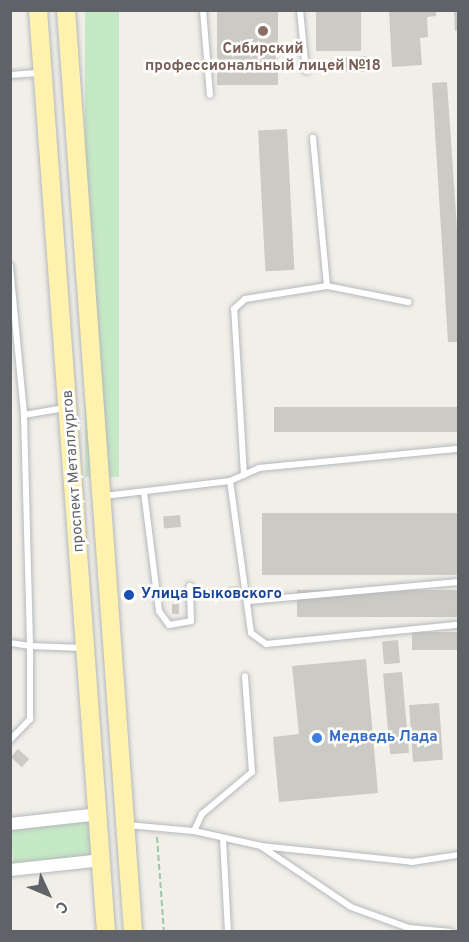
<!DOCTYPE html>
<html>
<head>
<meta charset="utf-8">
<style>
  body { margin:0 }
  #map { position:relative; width:469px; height:942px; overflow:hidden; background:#f1efe8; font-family:Overpass,sans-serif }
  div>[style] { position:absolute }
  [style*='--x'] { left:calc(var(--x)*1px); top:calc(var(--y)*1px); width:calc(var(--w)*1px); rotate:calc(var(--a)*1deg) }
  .green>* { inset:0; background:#c5e8c5; transform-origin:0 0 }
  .building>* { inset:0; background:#cccac5; transform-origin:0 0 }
  .path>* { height:2px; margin-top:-1px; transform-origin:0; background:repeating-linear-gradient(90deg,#9cc7a9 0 6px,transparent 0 9px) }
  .roads { filter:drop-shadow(0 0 2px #b5b8bc) drop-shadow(0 0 2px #b5b8bc) }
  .lane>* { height:6px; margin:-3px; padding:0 3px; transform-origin:3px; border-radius:3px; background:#fff }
  .street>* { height:12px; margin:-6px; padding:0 6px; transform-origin:6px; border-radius:6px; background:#fff }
  .primary>* { height:18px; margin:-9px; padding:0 9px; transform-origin:9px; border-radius:9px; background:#fff2af }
  .dots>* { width:16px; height:16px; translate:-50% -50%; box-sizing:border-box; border:3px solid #fff; border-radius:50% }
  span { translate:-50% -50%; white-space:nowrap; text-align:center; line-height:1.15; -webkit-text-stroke:5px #fff; paint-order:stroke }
  .education-label { font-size:15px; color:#785e54; font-weight:700 }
  .street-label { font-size:15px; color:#5f6368 }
  .transit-label { font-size:15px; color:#164399; font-weight:700 }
  .left { translate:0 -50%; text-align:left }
  .shop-label { font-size:15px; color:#366cbe; font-weight:700 }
  .frame { position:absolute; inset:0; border:12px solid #5f6368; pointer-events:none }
  .north { position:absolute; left:18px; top:864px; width:60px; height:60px; -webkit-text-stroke:4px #fff; paint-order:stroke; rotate:134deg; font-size:16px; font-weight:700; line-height:24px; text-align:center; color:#5f6368 }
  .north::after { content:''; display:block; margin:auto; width:21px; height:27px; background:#5f6368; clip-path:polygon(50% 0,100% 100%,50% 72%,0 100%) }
</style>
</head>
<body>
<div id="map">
  <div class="green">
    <i style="left:85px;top:11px;width:34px;height:466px"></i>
    <i style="left:99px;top:814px;width:46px;height:89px;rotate:86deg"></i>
  </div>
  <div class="building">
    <i style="left:217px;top:10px;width:61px;height:75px"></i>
    <i style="left:316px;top:10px;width:45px;height:41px"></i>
    <i style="clip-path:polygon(389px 10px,436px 10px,436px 16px,427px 17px,428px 37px,420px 38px,422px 65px,392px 67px)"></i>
    <i style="clip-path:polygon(454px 10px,458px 10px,458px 30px,455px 31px)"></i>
    <i style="left:368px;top:56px;width:15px;height:23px;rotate:86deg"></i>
    <i style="clip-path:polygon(447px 82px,458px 243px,458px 342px,448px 342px,432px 83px)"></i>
    <i style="left:287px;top:129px;width:141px;height:29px;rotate:87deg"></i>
    <i style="left:458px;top:407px;width:25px;height:184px;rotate:90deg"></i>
    <i style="left:458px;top:513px;width:62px;height:196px;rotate:90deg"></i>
    <i style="left:180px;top:515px;width:12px;height:17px;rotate:85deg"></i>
    <i style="left:238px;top:586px;width:12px;height:10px;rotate:85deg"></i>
    <i style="left:458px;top:590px;width:27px;height:161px;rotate:90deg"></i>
    <i style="left:172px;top:604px;width:7px;height:10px"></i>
    <i style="left:458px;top:632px;width:18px;height:46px;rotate:90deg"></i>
    <i style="left:398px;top:640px;width:23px;height:16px;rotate:85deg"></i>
    <i style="clip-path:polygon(366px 659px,378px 793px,279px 802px,273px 737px,299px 734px,292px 666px)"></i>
    <i style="left:402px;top:672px;width:81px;height:19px;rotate:85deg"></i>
    <i style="left:439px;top:703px;width:57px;height:30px;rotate:86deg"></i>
    <i style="left:18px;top:749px;width:15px;height:11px;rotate:42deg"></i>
  </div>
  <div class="path">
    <i style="--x:157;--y:837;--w:95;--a:85.8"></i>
  </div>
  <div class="roads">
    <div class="lane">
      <i style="--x:203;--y:10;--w:85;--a:85.3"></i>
      <i style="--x:300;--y:10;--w:61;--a:84.4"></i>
      <i style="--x:10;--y:75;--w:32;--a:-4"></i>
      <i style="--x:10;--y:266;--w:150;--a:84.6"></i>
      <i style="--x:24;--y:415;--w:231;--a:88.5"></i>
      <i style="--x:30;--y:646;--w:20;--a:-171"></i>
      <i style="--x:327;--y:286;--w:83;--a:11.2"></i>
      <i style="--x:24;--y:415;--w:41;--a:-9.9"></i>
      <i style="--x:244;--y:475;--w:166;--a:-93.4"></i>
      <i style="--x:234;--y:309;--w:15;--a:-42"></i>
      <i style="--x:245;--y:299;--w:83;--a:-9"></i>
      <i style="--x:327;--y:286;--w:149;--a:-95.4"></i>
      <i style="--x:230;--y:481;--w:153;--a:82.1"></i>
      <i style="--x:251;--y:633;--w:19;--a:36"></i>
      <i style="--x:266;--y:644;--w:193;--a:-5.7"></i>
      <i style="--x:144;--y:492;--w:120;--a:82.8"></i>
      <i style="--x:159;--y:611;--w:17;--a:54"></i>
      <i style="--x:169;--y:625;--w:22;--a:-10"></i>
      <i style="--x:191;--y:621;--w:35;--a:-92"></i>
      <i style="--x:104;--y:496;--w:127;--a:-6.8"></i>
      <i style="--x:230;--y:481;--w:32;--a:-24"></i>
      <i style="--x:259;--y:468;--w:200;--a:-5.5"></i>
      <i style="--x:249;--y:601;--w:210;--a:-5.2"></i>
      <i style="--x:10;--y:740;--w:29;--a:-46"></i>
      <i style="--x:30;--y:719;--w:73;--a:-90"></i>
      <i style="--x:30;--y:646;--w:53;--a:2.2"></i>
      <i style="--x:127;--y:825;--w:67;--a:5.1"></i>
      <i style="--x:194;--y:831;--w:69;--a:12.6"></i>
      <i style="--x:261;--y:846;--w:152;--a:6"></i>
      <i style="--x:412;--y:862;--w:47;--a:-8.7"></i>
      <i style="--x:194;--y:831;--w:19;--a:-65"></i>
      <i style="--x:202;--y:814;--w:65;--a:-40"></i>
      <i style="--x:252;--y:772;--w:96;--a:-94.2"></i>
      <i style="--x:223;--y:839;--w:93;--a:86.9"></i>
      <i style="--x:262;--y:847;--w:107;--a:34"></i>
      <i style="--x:351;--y:907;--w:62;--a:19.9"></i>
      <i style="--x:409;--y:928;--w:42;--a:5.4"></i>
    </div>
    <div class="street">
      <i style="--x:10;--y:824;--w:90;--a:-6.4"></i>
      <i style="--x:10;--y:870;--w:93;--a:-6.2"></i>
    </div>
    <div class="primary">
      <i style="--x:38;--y:10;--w:925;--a:85.78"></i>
      <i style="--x:66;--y:10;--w:924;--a:85.84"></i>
    </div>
  </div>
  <div class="dots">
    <i style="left:263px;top:31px;background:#8d6e63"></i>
    <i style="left:129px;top:595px;background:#1a4fb4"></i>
    <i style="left:317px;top:738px;background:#3f7fe0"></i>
  </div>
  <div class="education-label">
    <span style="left:263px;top:58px">Сибирский<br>профессиональный лицей №18</span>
  </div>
  <div class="street-label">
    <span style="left:74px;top:471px;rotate:-94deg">проспект Металлургов</span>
  </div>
  <div class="transit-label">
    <span class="left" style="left:141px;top:595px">Улица Быковского</span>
  </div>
  <div class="shop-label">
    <span class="left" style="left:329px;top:738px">Медведь Лада</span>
  </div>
  <div class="frame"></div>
  <div class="north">С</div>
</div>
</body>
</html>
